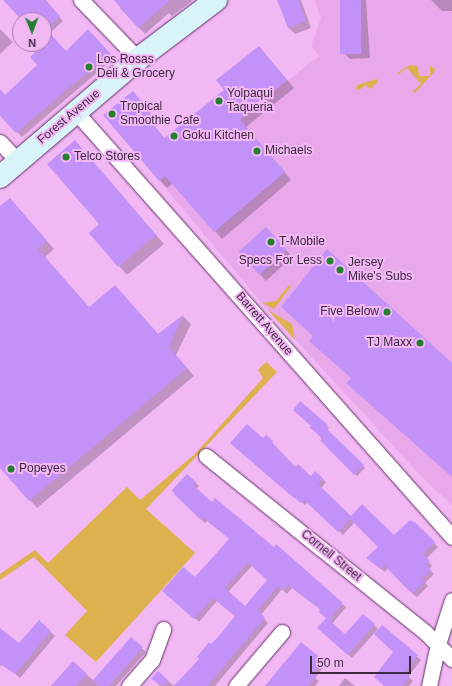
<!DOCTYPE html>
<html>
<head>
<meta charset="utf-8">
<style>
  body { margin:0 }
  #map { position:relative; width:452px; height:686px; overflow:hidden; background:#f2b8f4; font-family:Helvetica,sans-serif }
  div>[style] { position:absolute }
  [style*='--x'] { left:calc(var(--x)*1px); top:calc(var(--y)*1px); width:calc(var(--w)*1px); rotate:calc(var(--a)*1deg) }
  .built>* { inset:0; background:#e8a8ea }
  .green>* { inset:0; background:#ddb14d }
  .shadow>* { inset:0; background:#0003 }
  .building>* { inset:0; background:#c392f8; transform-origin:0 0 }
  .roads { filter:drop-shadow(0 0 1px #653368) drop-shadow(0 0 1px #653368) }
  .street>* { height:15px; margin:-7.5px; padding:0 7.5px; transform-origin:7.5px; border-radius:7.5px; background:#fff }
  .secondary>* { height:22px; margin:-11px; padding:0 11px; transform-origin:11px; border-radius:11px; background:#d8f4f8 }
  .dots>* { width:11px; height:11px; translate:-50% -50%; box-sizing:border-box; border:2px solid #f2b8f4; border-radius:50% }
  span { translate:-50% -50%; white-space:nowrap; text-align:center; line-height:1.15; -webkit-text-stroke:4px #f2b8f4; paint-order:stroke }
  .poi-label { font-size:12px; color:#3f2940 }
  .left { translate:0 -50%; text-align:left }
  .right { translate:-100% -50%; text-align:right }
  .street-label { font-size:12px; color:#3f2940 }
  .north { position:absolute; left:12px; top:12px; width:40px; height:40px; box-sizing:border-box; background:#f2b8f4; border:1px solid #aa7fac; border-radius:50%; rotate:179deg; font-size:11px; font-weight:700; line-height:16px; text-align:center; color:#3f2940 }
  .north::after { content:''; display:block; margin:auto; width:14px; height:18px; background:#237f2f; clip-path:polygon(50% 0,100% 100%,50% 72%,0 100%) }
  .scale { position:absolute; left:310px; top:656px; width:101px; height:18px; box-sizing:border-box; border:2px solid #3f2940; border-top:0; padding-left:5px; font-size:12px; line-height:14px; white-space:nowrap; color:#3f2940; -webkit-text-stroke:3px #f2b8f4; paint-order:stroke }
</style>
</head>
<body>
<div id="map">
  <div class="built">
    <i style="clip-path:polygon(314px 0,452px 0,452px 505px,423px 478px,268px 310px,159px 181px,319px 56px,311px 46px,321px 18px)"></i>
  </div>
  <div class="green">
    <i style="clip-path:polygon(410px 65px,418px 66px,419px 76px,430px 76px,430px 66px,435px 69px,434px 72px,415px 93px,413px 91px,421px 84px,407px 68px,399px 74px,397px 73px)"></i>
    <i style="clip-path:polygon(377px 79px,378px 82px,370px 89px,366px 85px,359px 90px,356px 89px,357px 85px)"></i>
    <i style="clip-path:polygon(289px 285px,291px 286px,274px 309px,262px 303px,276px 301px)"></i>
    <i style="clip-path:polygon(268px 310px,292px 324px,295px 340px)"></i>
    <i style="clip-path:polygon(266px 362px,277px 372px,146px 509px,195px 553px,96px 662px,65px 635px,87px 611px,34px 557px,0 580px,0 574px,35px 550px,48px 563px,127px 487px,140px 500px,195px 454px,263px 378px,258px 370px)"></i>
  </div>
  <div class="shadow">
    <i style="clip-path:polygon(4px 0,46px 0,63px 21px,49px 34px,66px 52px,88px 31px,114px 58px,22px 137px,0 114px,0 91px,5px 96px,39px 65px,44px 44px,44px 20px,22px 20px)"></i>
    <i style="clip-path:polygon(125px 0,191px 0,192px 1px,172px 16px,169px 13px,145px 34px,120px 8px)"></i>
    <i style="clip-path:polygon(278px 0,301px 0,311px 28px,295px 34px,289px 28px)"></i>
    <i style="clip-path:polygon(341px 0,366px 0,370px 58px,350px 59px,344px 53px)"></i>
    <i style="clip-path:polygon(431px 0,452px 0,452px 11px,442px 11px)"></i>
    <i style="clip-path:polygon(0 29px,13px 42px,0 54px)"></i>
    <i style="clip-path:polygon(259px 47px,294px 88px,246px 127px,291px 180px,222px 239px,173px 183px,167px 188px,160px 180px,105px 115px,140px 100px,157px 122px,154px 125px,165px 139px,226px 90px)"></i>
    <i style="clip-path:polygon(83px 150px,164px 244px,127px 275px,90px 233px,101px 224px)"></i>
    <i style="clip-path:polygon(17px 207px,54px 249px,45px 257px,89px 308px,115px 286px,159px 335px,183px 316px,191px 324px,176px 355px,194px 376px,37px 508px,0 467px,0 208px)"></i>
    <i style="clip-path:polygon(272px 234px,292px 257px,266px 281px,240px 252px)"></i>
    <i style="clip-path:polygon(300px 402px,329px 428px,327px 431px,365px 468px,357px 476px,322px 440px)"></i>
    <i style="clip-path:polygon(266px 436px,296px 468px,311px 477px,315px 472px,326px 482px,321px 488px,351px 518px,394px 537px,415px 524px,438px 547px,426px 559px,432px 566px,429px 569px,434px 574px,425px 583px,428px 586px,417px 597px,414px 595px,388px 568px,385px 572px,371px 561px,379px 547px,355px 522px,343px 535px,308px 502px,305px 505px,235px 447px,263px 440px)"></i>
    <i style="clip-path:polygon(evenodd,195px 482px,199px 486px,196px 489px,212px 503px,346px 607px,332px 624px,345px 636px,374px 625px,378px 629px,352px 658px,322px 632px,327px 618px,320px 609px,292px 588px,287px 594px,282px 589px,261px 615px,268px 623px,215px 686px,160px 686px,153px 679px,158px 672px,174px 686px,201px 659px,236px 617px,217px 601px,199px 622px,167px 595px,195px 578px,230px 539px,207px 521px,205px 523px,175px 494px,195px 482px,252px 566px,268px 580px,246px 607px,228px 592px,252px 566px)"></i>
    <i style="clip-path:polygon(382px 627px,421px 660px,408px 677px,413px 681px,409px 686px,385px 686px,395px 652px)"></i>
    <i style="clip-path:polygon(0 629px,19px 644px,50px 631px,55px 636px,20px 678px,4px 664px,0 666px)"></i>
    <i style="clip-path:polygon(131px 638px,146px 652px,116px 686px,56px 686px,73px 663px,94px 681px)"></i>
    <i style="clip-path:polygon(322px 660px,326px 664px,315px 678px,319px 681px,315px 686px,266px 686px)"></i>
    <i style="clip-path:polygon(345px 678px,355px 686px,339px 686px)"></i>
  </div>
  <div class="building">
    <i style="clip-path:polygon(3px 0,45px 0,60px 16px,46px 29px,66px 51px,88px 29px,110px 53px,16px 133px,0 116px,0 89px,5px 95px,37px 65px,30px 57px,44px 44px,44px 20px,22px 20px)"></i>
    <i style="clip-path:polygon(114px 0,170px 0,138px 28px)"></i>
    <i style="clip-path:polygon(277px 0,298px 0,306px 21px,288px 28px)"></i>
    <i style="left:340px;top:0;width:21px;height:54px"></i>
    <i style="clip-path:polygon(259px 46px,287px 80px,240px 120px,285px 172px,214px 232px,165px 176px,159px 181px,103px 115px,133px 91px,151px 114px,147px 117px,164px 138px,224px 90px,216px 80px)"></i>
    <i style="clip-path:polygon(75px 140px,156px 235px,118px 267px,89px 233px,99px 224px,47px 164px)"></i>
    <i style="clip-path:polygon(10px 198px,47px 241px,38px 249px,89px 307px,115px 285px,158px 334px,183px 315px,169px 347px,187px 368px,29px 501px,0 468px,0 206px)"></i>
    <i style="left:266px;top:227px;width:31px;height:37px;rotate:48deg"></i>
    <i style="clip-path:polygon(327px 249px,452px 363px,452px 477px,346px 383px,351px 378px,309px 341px,313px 336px,281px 307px)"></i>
    <i style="clip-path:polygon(300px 401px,328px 425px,326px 428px,364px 465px,354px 475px,320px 440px,322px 438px,309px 427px,311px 426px,293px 410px)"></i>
    <i style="clip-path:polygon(247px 424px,263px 438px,266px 435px,273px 441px,272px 443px,296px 467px,298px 464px,311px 476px,315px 471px,323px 478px,318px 484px,351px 516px,362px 504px,394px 535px,410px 520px,416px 523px,435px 542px,423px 554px,430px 561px,426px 565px,431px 570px,422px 579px,425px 582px,413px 593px,409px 591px,384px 565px,381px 569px,366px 558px,378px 547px,350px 519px,338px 532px,304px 500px,301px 503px,288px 493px,230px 443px)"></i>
    <i style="clip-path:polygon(evenodd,187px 474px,196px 482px,193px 485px,212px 502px,215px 498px,274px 547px,276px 544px,343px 603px,329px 620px,345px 634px,363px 614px,375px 624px,348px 655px,317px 628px,326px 618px,319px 612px,320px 609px,288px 585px,283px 591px,278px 586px,258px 610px,265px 618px,207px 686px,174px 686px,199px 659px,197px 657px,209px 642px,211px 644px,218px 637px,235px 616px,213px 598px,194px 619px,162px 591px,183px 567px,195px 577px,229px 539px,207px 520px,203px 518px,201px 520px,175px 495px,172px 490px,187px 474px,248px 563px,267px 580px,245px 606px,225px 588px,248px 563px)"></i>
    <i style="clip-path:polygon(39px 620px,51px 631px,15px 674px,0 664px,0 628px,19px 643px)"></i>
    <i style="clip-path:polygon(382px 625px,418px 655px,405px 673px,410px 677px,402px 686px,384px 686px,374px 677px,393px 652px,374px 634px)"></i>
    <i style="clip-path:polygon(131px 637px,143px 647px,109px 686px,99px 686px,93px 680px)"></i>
    <i style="clip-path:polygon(301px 642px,323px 660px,312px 674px,316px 677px,308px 686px,265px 686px)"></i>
    <i style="clip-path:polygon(73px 661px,87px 674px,76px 686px,51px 686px)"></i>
    <i style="clip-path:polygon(158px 671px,168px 680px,163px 686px,151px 679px)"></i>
  </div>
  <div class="roads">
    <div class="street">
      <i style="--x:81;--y:0;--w:82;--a:46"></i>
      <i style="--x:75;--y:111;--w:569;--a:48.49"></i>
      <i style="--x:0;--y:142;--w:26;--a:47"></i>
      <i style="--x:206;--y:456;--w:282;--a:38.8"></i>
      <i style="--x:426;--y:633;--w:37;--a:45"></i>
      <i style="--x:129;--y:686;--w:35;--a:-49"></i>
      <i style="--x:152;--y:660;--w:33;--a:-70"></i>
      <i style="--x:236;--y:686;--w:71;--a:-49.6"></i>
      <i style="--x:429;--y:686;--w:43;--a:-77.9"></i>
      <i style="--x:438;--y:644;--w:46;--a:-72.3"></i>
    </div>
    <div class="secondary">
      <i style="--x:0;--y:177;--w:182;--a:-40.5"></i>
      <i style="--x:138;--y:59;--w:98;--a:-37.1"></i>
    </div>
  </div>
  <div class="dots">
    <i style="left:89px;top:67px;background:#237f2f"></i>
    <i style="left:219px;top:101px;background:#237f2f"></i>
    <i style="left:112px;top:114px;background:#237f2f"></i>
    <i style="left:174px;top:136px;background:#237f2f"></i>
    <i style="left:257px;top:151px;background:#237f2f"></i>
    <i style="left:66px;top:157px;background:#237f2f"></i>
    <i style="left:271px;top:242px;background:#237f2f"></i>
    <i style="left:330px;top:261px;background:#237f2f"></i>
    <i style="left:340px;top:270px;background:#237f2f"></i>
    <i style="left:387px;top:312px;background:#237f2f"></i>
    <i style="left:420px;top:343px;background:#237f2f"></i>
    <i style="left:11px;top:469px;background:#237f2f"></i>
  </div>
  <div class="poi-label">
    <span class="left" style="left:97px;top:67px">Los Rosas<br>Deli &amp; Grocery</span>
    <span class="left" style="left:227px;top:101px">Yolpaqui<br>Taqueria</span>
    <span class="left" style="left:120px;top:114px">Tropical<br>Smoothie Cafe</span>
    <span class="left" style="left:182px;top:136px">Goku Kitchen</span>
    <span class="left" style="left:265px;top:151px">Michaels</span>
    <span class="left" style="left:74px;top:157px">Telco Stores</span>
    <span class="left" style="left:279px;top:242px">T-Mobile</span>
    <span class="right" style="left:322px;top:261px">Specs For Less</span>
    <span class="left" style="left:348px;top:270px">Jersey<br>Mike's Subs</span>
    <span class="right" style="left:379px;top:312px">Five Below</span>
    <span class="right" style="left:412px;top:343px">TJ Maxx</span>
    <span class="left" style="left:19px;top:469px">Popeyes</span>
  </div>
  <div class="street-label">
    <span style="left:69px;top:117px;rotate:-40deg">Forest Avenue</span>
    <span style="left:264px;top:324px;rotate:49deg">Barrett Avenue</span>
    <span style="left:331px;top:556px;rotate:39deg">Cornell Street</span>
  </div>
  <div class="north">N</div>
  <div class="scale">50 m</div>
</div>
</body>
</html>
